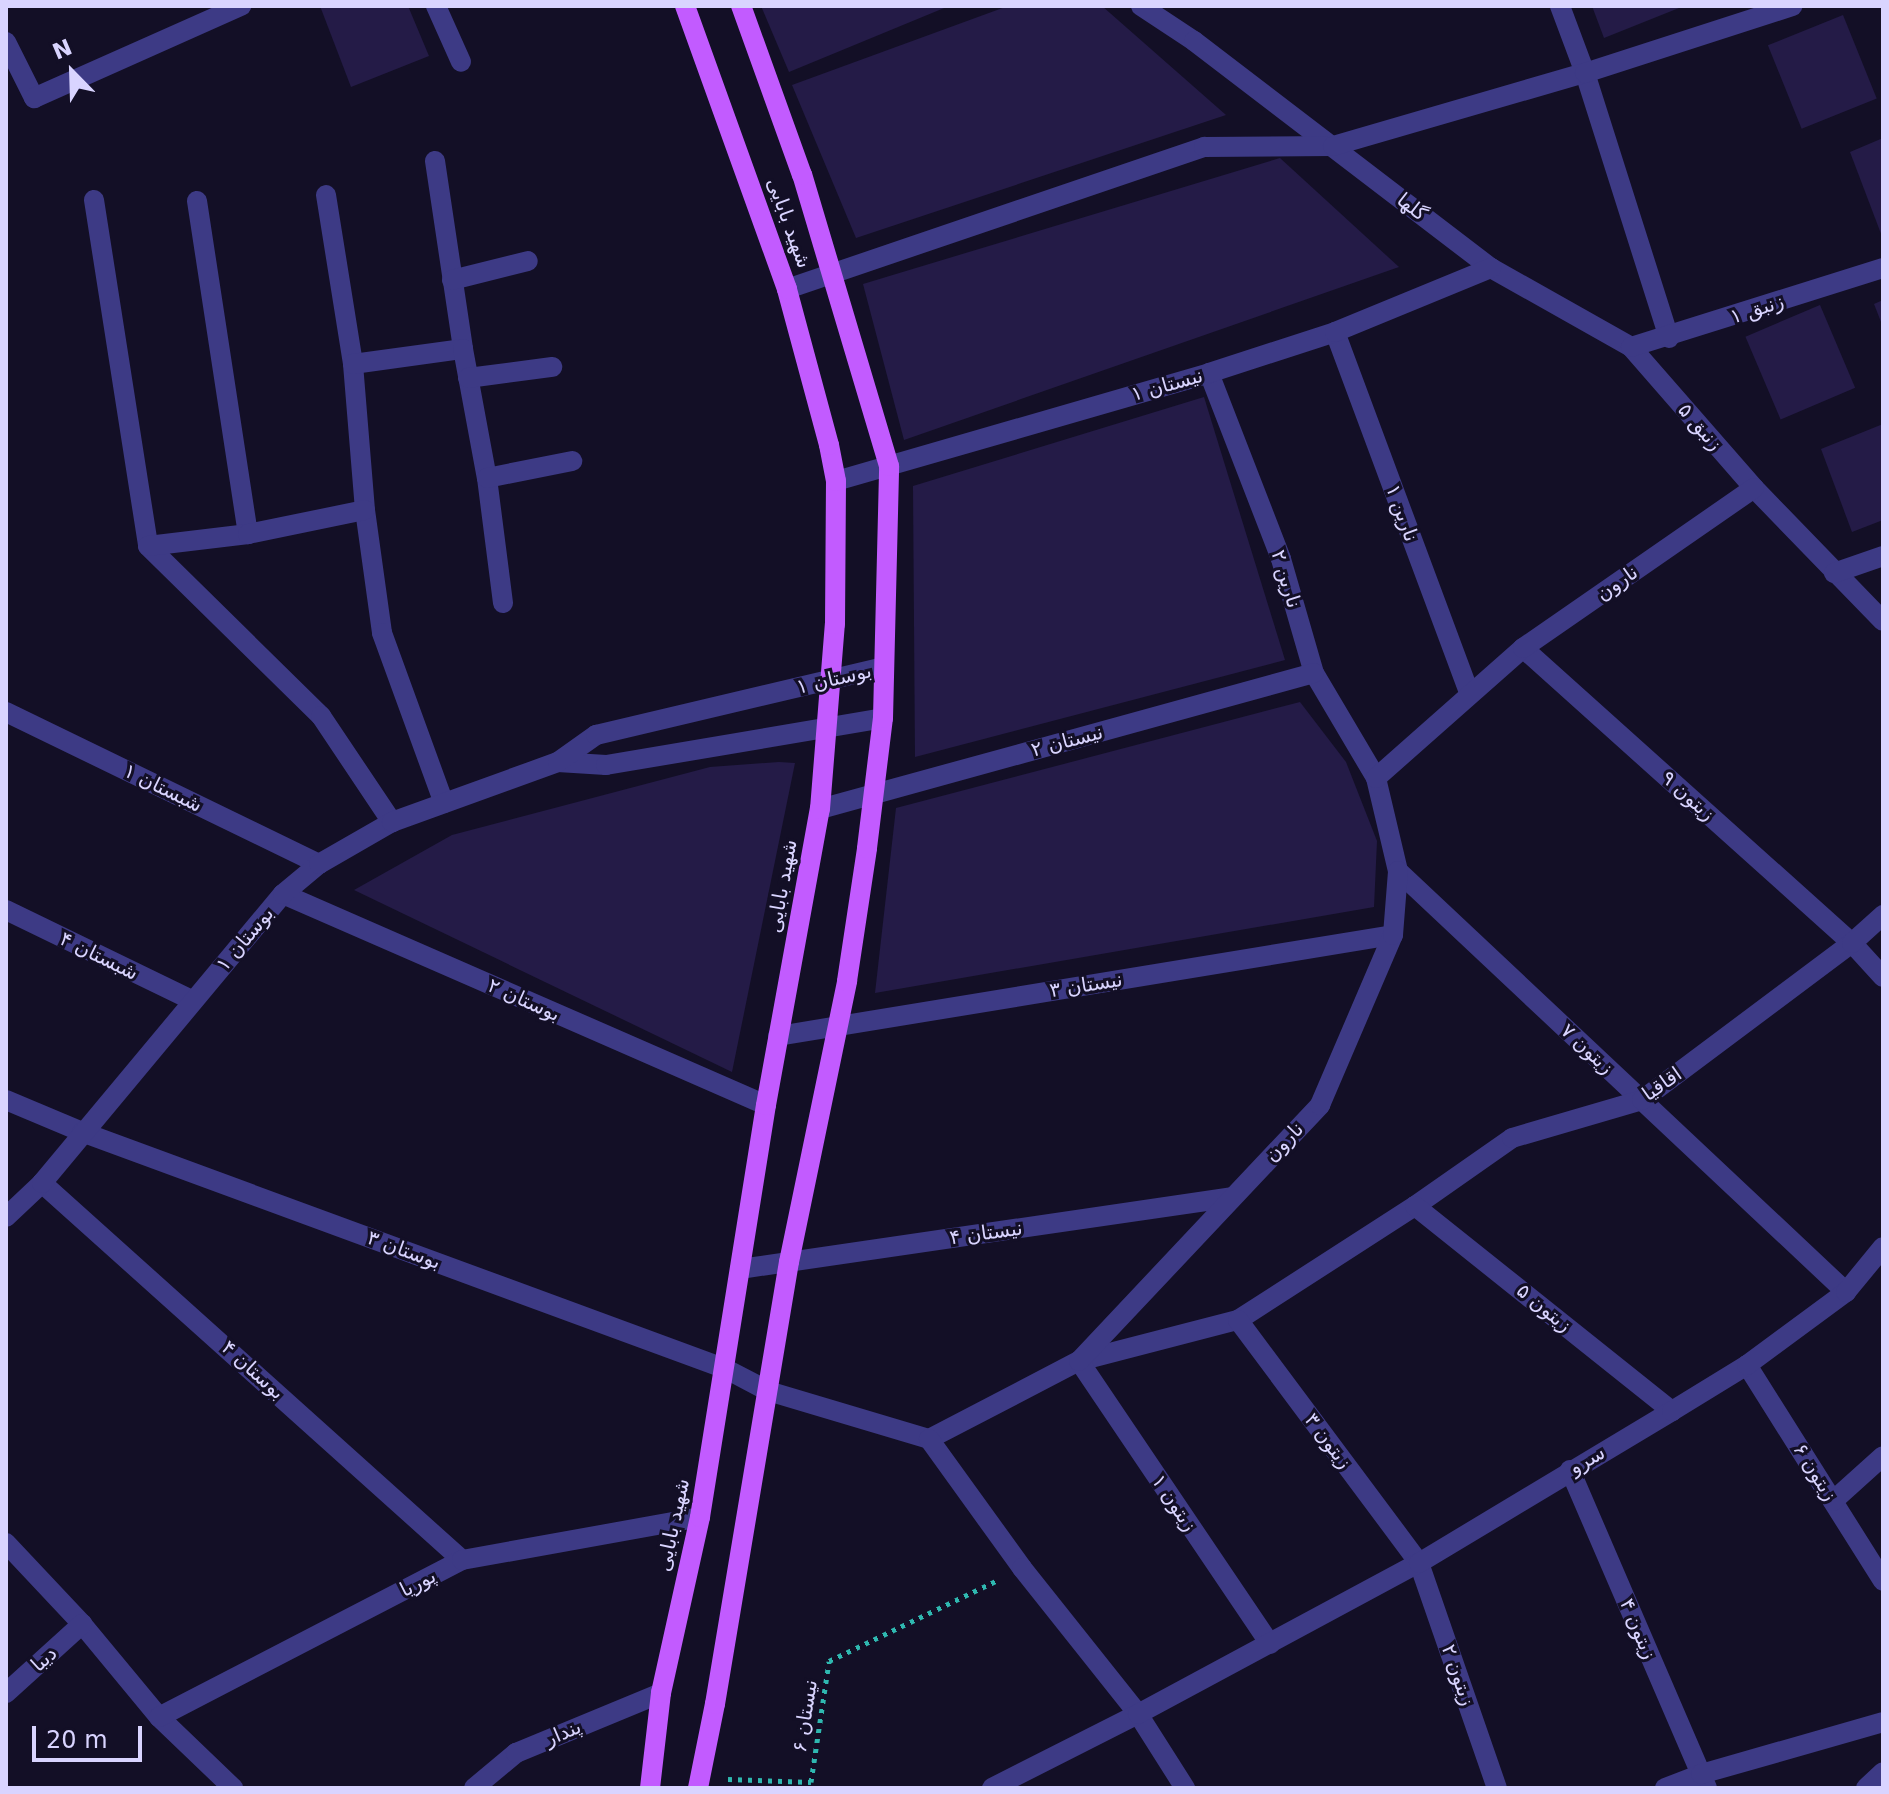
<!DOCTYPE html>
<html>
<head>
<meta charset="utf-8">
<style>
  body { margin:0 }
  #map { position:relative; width:1889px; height:1794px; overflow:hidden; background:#130f26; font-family:"DejaVu Sans",Cairo,sans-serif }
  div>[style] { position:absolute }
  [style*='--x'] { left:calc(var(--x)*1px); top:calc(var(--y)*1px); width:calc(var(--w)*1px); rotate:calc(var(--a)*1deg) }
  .building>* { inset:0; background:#241b47; transform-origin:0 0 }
  .path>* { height:5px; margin-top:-2.5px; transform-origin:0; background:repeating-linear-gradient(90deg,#2fb8b0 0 4px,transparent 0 10px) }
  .minor>* { height:20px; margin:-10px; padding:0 10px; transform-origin:10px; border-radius:10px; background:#3d3a85 }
  .major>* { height:20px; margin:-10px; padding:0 10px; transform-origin:10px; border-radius:10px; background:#c25bff }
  span { translate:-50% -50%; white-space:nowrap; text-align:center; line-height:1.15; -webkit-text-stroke:6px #130f26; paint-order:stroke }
  .street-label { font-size:20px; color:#d9d4ff }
  .frame { position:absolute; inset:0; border:8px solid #d9d4ff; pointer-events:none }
  .north { position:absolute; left:32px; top:32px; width:80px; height:80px; -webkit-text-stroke:6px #130f26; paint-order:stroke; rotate:337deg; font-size:22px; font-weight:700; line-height:32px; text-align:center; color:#d9d4ff }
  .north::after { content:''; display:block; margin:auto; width:28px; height:36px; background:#d9d4ff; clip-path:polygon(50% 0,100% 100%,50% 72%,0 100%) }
  .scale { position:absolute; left:32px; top:1726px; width:110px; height:36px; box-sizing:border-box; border:4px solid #d9d4ff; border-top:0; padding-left:10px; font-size:24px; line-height:28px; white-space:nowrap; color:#d9d4ff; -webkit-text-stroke:6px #130f26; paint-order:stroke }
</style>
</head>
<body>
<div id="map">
  <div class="building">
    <i style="clip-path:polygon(320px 6px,408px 6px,429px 56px,351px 87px)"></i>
    <i style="clip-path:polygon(761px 6px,949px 6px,789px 72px)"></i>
    <i style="clip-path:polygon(1008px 6px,1102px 6px,1226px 115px,856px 238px,792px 85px)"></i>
    <i style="clip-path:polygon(1592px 6px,1684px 6px,1604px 38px)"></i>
    <i style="left:1843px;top:15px;width:90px;height:81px;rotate:68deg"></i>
    <i style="clip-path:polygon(1883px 138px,1883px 239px,1850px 152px)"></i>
    <i style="clip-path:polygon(1280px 158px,1399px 267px,904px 440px,863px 284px)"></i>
    <i style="clip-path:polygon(1883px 300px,1883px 327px,1874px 304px)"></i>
    <i style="left:1820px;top:305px;width:90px;height:81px;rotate:67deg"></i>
    <i style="clip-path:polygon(1204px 397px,1285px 660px,915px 757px,913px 486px)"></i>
    <i style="clip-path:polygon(1883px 424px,1883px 520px,1852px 532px,1821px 449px)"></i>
    <i style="clip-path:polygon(1300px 702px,1346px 762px,1377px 841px,1374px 907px,875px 993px,896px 808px)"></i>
    <i style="clip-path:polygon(779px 762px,795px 763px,732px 1072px,354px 890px,452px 835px,710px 767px)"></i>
  </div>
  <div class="path">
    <i style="--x:728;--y:1779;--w:83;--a:2.1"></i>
    <i style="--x:811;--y:1782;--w:122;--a:-81.5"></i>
    <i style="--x:829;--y:1661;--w:185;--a:-25.6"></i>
  </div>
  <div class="minor">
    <i style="--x:436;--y:6;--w:61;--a:65.9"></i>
    <i style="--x:1141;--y:6;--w:64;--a:33.4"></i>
    <i style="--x:1194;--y:41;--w:374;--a:37.4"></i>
    <i style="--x:1491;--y:268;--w:161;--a:29.4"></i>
    <i style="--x:1631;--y:347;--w:187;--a:48.9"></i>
    <i style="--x:1754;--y:488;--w:185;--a:45.9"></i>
    <i style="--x:1560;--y:6;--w:72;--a:69.5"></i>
    <i style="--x:1585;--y:73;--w:278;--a:72.4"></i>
    <i style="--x:6;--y:42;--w:63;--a:63.4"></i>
    <i style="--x:34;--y:98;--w:227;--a:-24"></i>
    <i style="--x:435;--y:161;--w:190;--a:81.5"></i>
    <i style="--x:326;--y:195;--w:171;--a:80.9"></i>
    <i style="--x:353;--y:364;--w:146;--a:85.3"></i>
    <i style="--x:365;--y:510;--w:124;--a:82.1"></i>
    <i style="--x:382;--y:633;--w:181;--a:70"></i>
    <i style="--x:94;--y:200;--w:350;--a:81.1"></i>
    <i style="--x:148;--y:546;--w:243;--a:44.5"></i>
    <i style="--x:321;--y:716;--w:128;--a:56.2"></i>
    <i style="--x:197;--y:201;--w:337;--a:81.3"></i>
    <i style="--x:452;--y:280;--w:78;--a:-14"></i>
    <i style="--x:787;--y:289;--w:441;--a:-18.8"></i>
    <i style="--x:1204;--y:147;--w:129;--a:-0.4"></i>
    <i style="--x:1333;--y:146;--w:262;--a:-16.2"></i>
    <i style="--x:1585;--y:73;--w:218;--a:-17.9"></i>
    <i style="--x:1335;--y:332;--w:385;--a:69.6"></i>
    <i style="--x:1631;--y:347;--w:264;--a:-17.4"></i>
    <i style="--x:353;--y:364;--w:111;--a:-7.8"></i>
    <i style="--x:463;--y:349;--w:131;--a:79.5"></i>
    <i style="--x:487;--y:478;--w:126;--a:82.7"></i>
    <i style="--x:1209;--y:373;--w:199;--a:68.8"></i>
    <i style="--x:1281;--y:559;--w:119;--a:73.9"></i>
    <i style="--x:1314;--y:673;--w:122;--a:59.4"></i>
    <i style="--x:1376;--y:778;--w:96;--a:76.7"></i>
    <i style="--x:1398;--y:871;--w:615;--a:43.22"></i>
    <i style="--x:468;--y:378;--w:85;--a:-7.5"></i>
    <i style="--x:487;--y:478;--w:87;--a:-11.3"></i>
    <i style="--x:836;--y:481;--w:388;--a:-16.1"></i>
    <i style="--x:1209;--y:373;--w:133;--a:-18"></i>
    <i style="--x:1335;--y:332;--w:169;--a:-22.3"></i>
    <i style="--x:148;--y:546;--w:101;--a:-6.8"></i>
    <i style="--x:248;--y:534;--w:119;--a:-11.6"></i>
    <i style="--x:1834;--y:573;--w:52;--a:-19.1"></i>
    <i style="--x:1523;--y:648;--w:442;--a:41.9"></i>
    <i style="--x:1852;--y:943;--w:46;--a:47.6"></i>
    <i style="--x:6;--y:712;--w:348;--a:25.9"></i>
    <i style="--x:558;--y:762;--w:48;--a:3.6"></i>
    <i style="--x:606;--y:765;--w:281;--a:-9.6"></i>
    <i style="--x:1376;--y:778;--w:196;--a:-41.5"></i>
    <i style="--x:1523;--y:648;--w:281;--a:-34.7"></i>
    <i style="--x:820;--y:809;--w:512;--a:-15.39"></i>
    <i style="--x:283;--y:894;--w:527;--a:23.6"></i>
    <i style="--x:6;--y:910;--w:208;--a:25.9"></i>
    <i style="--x:778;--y:1036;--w:623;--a:-9.33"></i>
    <i style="--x:6;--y:1100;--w:82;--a:22.8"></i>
    <i style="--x:82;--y:1132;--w:686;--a:20.2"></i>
    <i style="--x:726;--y:1369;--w:47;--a:27.6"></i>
    <i style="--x:768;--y:1391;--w:168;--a:16.6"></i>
    <i style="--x:929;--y:1439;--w:169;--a:-27.5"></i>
    <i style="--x:1079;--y:1361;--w:164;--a:-14.5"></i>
    <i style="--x:1238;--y:1320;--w:211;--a:-32.8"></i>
    <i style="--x:1415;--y:1206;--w:118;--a:-35"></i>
    <i style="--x:1512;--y:1138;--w:135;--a:-16.3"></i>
    <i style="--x:1642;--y:1100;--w:262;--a:-36.8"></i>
    <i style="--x:1852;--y:943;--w:42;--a:-42.1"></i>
    <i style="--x:42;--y:1183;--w:564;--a:41.91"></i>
    <i style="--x:1415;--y:1206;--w:329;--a:38.6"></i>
    <i style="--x:6;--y:1217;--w:50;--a:-43.4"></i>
    <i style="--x:42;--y:1183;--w:376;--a:-50.2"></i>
    <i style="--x:283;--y:894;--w:47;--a:-39.8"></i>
    <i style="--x:319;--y:864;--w:84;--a:-29.9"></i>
    <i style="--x:392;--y:822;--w:177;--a:-19.9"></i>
    <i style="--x:558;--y:762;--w:47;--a:-35.4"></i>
    <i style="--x:596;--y:735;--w:296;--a:-13.3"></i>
    <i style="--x:740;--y:1269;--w:497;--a:-8.3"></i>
    <i style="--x:1238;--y:1320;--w:303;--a:53.3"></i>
    <i style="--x:1419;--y:1563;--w:238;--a:70.9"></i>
    <i style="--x:1747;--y:1365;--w:255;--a:57.8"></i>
    <i style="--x:929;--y:1439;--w:159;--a:54.2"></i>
    <i style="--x:1022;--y:1568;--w:186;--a:51.5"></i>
    <i style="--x:1138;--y:1714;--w:88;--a:57.6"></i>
    <i style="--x:1570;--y:1470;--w:346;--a:66.7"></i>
    <i style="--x:1833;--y:1501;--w:67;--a:-42"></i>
    <i style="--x:6;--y:1543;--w:111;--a:46.8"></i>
    <i style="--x:82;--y:1624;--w:121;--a:50.4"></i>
    <i style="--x:159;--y:1717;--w:103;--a:43.8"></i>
    <i style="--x:1270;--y:1644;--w:341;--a:-124"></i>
    <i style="--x:1079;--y:1361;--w:352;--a:-46.7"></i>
    <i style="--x:1320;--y:1105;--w:185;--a:-66.8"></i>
    <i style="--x:1393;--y:935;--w:64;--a:-85.5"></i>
    <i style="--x:6;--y:1693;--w:103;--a:-42.2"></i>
    <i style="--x:159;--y:1717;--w:341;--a:-27.4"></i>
    <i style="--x:462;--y:1560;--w:242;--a:-10.2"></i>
    <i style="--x:474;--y:1788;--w:55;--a:-39.8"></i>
    <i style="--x:516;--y:1753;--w:157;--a:-22.5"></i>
    <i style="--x:992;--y:1788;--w:164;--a:-26.9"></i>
    <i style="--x:1138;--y:1714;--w:319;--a:-28.3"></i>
    <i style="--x:1419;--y:1563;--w:295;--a:-31"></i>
    <i style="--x:1672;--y:1411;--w:88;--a:-31.5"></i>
    <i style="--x:1747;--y:1365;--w:123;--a:-36.4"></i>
    <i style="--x:1846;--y:1292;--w:58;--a:-50.6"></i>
    <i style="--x:1665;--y:1788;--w:39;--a:-21"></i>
    <i style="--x:1701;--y:1774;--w:189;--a:-15.9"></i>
    <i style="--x:1866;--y:1788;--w:23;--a:-43"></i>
  </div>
  <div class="major">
    <i style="--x:650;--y:1788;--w:96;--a:-83.4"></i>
    <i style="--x:661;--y:1693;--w:180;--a:-77.5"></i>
    <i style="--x:700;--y:1517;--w:417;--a:-80.9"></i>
    <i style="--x:766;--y:1105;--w:301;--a:-79.7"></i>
    <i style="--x:820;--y:809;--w:186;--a:-85.4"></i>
    <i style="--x:835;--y:624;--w:143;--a:-89.6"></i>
    <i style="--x:836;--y:481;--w:37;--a:-101"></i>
    <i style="--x:829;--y:445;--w:162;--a:-105.1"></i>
    <i style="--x:787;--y:289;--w:301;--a:-109.8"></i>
    <i style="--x:698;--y:1788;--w:86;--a:-78.6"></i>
    <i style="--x:715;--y:1704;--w:448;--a:-80.5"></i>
    <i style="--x:789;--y:1262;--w:287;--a:-78.3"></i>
    <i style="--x:847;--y:981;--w:134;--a:-81.4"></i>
    <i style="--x:867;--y:848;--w:131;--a:-83"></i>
    <i style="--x:883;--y:718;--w:252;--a:-88.6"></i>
    <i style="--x:889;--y:466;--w:304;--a:-106.6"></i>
    <i style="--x:802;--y:175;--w:180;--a:-109.8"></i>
  </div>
  <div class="street-label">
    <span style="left:1412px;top:207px;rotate:38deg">گلها</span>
    <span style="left:789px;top:223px;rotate:70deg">شهید بابایی</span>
    <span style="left:1757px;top:309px;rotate:-18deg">زنبق ۱</span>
    <span style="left:1167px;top:385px;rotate:-16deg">نیستان ۱</span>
    <span style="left:1700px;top:427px;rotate:49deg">زنبق ۵</span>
    <span style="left:1402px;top:513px;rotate:70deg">نارین ۱</span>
    <span style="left:1286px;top:579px;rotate:73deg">نارین ۲</span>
    <span style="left:1617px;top:583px;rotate:-35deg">نارون</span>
    <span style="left:834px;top:679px;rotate:-13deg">بوستان ۱</span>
    <span style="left:1067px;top:741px;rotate:-15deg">نیستان ۲</span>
    <span style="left:163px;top:788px;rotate:26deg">شبستان ۱</span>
    <span style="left:1688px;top:796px;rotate:42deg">زیتون ۹</span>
    <span style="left:782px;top:886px;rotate:-80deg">شهید بابایی</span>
    <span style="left:245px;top:939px;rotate:-50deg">بوستان ۱</span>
    <span style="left:99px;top:956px;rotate:26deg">شبستان ۴</span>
    <span style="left:1086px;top:985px;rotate:-9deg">نیستان ۳</span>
    <span style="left:524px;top:1000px;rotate:24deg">بوستان ۲</span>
    <span style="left:1587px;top:1049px;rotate:43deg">زیتون ۷</span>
    <span style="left:1662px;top:1084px;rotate:-35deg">اقاقیا</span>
    <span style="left:1284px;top:1142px;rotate:-46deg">نارون</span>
    <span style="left:986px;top:1233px;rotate:-8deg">نیستان ۴</span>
    <span style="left:404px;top:1250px;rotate:20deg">بوستان ۳</span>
    <span style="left:1544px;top:1308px;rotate:39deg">زیتون ۵</span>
    <span style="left:253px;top:1370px;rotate:42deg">بوستان ۴</span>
    <span style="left:1328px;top:1441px;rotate:53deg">زیتون ۳</span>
    <span style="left:1587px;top:1460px;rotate:-30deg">سرو</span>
    <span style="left:1815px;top:1472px;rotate:58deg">زیتون ۶</span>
    <span style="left:1174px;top:1503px;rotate:56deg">زیتون ۱</span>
    <span style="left:673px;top:1525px;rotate:-78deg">شهید بابایی</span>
    <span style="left:418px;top:1583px;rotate:-27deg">پوریا</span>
    <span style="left:1638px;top:1629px;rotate:67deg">زیتون ۴</span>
    <span style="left:44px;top:1659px;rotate:-42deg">دیبا</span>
    <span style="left:1458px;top:1675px;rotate:71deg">زیتون ۲</span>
    <span style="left:805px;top:1716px;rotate:-81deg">نیستان ۶</span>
    <span style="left:563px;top:1733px;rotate:-23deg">پندار</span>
  </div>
  <div class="frame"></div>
  <div class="north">N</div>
  <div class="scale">20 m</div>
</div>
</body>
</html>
